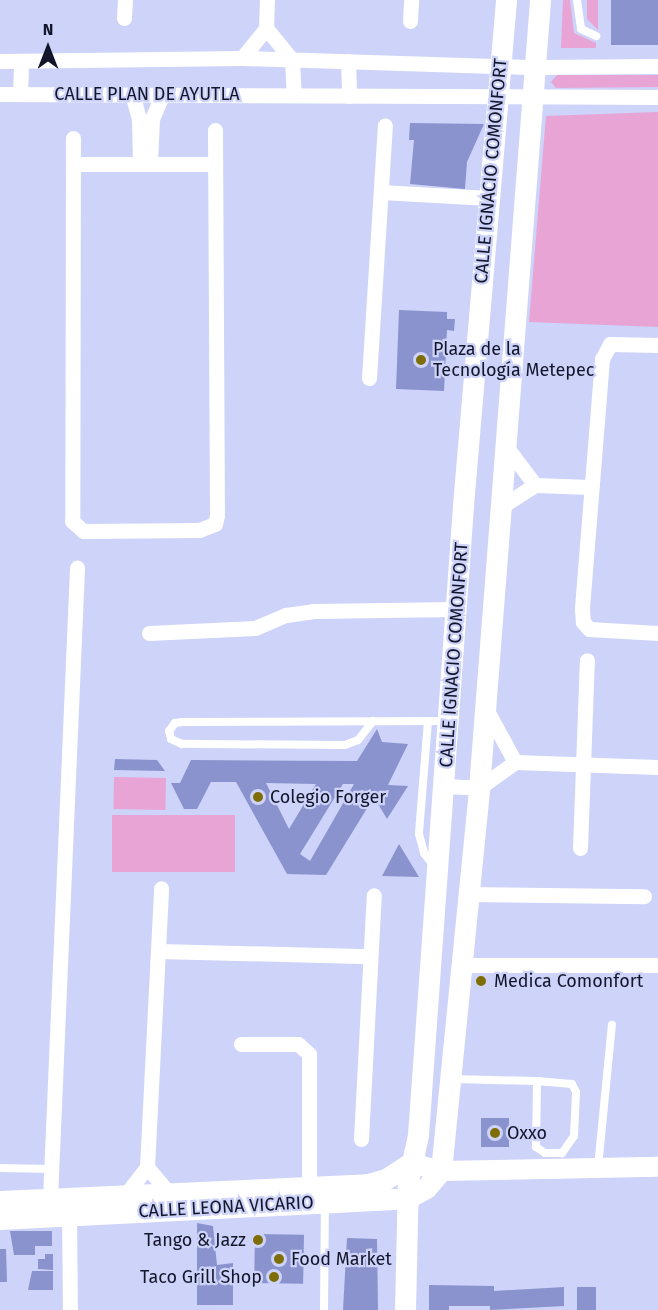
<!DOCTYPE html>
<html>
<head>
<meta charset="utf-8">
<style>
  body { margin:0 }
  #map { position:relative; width:658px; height:1310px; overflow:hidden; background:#cdd3f9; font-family:"Fira Sans",sans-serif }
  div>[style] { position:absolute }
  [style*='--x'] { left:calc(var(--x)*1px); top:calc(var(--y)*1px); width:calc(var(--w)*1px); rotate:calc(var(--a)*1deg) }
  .green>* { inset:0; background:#e7a4d4; transform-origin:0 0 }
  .building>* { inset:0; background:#8a93cd; transform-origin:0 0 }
  .service>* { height:8px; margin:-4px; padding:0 4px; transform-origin:4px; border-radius:4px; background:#fff }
  .minor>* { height:15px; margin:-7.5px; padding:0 7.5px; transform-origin:7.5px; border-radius:7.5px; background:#fff }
  .tertiary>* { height:20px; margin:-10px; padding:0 10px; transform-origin:10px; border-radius:10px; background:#fff }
  .secondary>* { height:21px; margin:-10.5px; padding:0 10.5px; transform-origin:10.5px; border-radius:10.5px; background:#fff }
  .dots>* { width:16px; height:16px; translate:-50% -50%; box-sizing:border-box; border:3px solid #cdd3f9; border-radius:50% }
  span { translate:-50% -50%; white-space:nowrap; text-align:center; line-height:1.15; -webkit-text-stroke:4.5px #cdd3f9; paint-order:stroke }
  .street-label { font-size:18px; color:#13162b }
  .poi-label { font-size:18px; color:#13162b }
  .left { translate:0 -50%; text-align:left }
  .right { translate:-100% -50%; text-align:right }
  .north { position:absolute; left:18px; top:18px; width:60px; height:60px; -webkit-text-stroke:4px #cdd3f9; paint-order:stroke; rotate:0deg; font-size:16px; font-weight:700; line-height:24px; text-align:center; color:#13162b }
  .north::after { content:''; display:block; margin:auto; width:21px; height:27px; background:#13162b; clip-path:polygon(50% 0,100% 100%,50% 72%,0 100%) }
</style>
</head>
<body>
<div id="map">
  <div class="green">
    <i style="clip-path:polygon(563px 0,570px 0,574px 33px,596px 43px,596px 48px,561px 48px)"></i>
    <i style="clip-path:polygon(587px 0,598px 0,598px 30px,587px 19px)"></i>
    <i style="clip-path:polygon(557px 75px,658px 75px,658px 87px,556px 88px,551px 82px)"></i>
    <i style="clip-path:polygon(658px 112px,658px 327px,529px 322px,546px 116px)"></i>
    <i style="left:114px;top:777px;width:52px;height:32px;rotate:1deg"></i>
    <i style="left:112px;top:815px;width:123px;height:57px"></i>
  </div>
  <div class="building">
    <i style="left:611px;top:0;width:47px;height:45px"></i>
    <i style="clip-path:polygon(410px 123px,484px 124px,467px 162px,465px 189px,410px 184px,414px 140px,409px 140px)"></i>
    <i style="clip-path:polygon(399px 310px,447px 312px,447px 319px,455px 319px,454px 331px,447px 330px,444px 391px,396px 389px)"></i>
    <i style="clip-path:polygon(evenodd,377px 729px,382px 742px,408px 744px,388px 785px,408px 786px,387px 819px,374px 797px,326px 875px,287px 874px,236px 782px,211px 782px,197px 809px,184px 809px,171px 783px,180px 783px,191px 760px,357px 761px,377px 729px,266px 783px,316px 784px,289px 829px,266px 783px,377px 729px,343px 784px,354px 784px,310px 861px,300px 854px,343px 784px)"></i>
    <i style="clip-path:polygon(115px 759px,157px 760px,165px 771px,114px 770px)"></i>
    <i style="clip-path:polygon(399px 844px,419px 877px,382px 876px)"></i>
    <i style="left:481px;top:1118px;width:28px;height:29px"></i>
    <i style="clip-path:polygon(197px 1223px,213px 1226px,217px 1265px,233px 1263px,233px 1305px,197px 1305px)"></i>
    <i style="clip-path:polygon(10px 1231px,52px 1231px,52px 1246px,35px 1246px,35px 1255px,14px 1255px)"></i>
    <i style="left:255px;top:1234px;width:49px;height:49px;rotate:1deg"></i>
    <i style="clip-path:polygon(347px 1238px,377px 1239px,378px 1310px,343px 1310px)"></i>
    <i style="clip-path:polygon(0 1249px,6px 1249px,7px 1282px,0 1282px)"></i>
    <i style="clip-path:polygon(45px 1254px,53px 1254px,53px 1270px,38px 1269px,38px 1259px,45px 1259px)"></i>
    <i style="clip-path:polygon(32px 1271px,53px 1271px,53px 1290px,28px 1290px)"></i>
    <i style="clip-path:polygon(429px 1285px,494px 1286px,494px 1291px,564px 1287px,564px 1306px,490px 1310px,490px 1306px,449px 1306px,449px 1310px,429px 1310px)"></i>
    <i style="left:577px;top:1287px;width:19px;height:23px"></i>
  </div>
  <div class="service">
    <i style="--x:577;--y:0;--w:29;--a:82"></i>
    <i style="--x:581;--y:29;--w:17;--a:25"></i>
    <i style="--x:373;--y:721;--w:24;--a:128"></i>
    <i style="--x:358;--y:740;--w:14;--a:159"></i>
    <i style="--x:345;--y:745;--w:163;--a:-179.6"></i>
    <i style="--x:182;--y:744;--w:12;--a:-156"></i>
    <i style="--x:171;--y:739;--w:8;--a:-104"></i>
    <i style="--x:169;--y:731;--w:10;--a:-53"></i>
    <i style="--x:175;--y:723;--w:8;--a:-7"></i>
    <i style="--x:183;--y:722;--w:262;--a:-0.2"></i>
    <i style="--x:428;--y:721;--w:113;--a:94.6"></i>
    <i style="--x:419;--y:834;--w:20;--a:75"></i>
    <i style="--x:424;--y:853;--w:15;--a:53"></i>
    <i style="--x:453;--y:1079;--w:84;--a:1.4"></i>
    <i style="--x:537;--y:1081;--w:35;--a:5"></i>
    <i style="--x:572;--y:1084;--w:9;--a:63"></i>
    <i style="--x:576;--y:1092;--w:44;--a:92.6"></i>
    <i style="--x:574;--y:1136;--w:21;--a:125"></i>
    <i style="--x:562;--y:1153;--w:17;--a:180"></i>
    <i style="--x:545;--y:1153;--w:11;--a:-146"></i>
    <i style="--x:536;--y:1147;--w:66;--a:-89.1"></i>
    <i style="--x:598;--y:1167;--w:143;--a:-84.4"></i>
    <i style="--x:0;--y:1168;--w:51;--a:1.1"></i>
    <i style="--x:324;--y:1310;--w:107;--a:-89.5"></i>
  </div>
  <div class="minor">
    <i style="--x:124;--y:18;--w:18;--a:-87"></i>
    <i style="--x:410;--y:21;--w:21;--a:-87"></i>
    <i style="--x:266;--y:28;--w:41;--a:50.9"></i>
    <i style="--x:292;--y:60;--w:35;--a:87"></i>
    <i style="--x:242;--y:58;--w:38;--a:-51"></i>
    <i style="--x:266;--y:28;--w:28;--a:-88"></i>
    <i style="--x:0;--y:61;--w:242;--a:-0.7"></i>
    <i style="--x:242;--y:58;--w:293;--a:1.8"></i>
    <i style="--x:535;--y:67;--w:123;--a:-0.5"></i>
    <i style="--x:348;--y:61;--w:35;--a:88"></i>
    <i style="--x:132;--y:93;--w:28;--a:75"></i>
    <i style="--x:139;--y:120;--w:44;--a:88.7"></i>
    <i style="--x:0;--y:94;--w:658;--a:0.26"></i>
    <i style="--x:20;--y:94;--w:33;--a:-88"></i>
    <i style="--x:73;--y:138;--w:383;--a:90.1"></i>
    <i style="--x:72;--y:521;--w:15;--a:42"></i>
    <i style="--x:83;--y:531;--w:116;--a:-0.5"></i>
    <i style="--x:199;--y:530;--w:17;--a:-21"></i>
    <i style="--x:215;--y:524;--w:9;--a:-77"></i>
    <i style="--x:217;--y:515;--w:385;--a:-90.3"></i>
    <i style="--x:74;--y:164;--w:140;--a:0"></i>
    <i style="--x:150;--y:164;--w:45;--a:-87.5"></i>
    <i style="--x:152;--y:119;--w:26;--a:-67"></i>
    <i style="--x:381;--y:192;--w:108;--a:3.2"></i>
    <i style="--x:658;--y:345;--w:48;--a:-178.8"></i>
    <i style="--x:610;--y:344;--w:17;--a:118"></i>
    <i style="--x:602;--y:359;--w:251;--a:94.6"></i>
    <i style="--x:582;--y:609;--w:13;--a:86"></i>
    <i style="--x:583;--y:622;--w:9;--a:49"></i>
    <i style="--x:589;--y:629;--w:69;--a:3.3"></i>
    <i style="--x:369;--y:378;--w:253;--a:-86.4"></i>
    <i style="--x:505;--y:445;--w:50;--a:53.1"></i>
    <i style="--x:499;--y:508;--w:43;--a:-32.6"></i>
    <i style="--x:535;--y:485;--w:55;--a:2.1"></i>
    <i style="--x:149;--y:633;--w:106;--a:-2.7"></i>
    <i style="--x:255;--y:628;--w:34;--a:-23"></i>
    <i style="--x:286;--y:615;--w:27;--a:-8"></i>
    <i style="--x:313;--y:611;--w:143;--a:-0.8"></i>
    <i style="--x:485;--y:707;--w:63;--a:61.4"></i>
    <i style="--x:445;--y:786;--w:34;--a:3"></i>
    <i style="--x:479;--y:788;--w:44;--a:-35.8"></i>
    <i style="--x:515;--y:762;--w:143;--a:2"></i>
    <i style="--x:580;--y:848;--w:188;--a:-87.9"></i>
    <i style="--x:469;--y:894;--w:175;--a:0.7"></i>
    <i style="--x:158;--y:951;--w:212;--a:1.4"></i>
    <i style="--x:464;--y:965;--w:194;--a:0"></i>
    <i style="--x:241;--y:1044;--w:57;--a:0"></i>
    <i style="--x:298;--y:1044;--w:15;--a:42"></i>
    <i style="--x:309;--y:1054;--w:133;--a:90"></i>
    <i style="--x:361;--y:1139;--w:244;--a:-87"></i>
    <i style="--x:147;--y:1167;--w:34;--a:50"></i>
    <i style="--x:126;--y:1194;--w:34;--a:-52"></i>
    <i style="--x:147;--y:1167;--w:279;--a:-87.1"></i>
    <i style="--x:50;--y:1199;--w:632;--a:-87.55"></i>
    <i style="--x:69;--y:1205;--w:105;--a:89.5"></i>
  </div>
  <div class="tertiary">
    <i style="--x:411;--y:1163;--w:31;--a:15"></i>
    <i style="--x:441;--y:1171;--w:217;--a:-1.1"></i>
  </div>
  <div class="secondary">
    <i style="--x:0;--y:1201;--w:368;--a:-2.6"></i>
    <i style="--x:368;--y:1184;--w:19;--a:-16"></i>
    <i style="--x:386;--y:1179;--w:30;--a:-33"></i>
    <i style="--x:0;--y:1219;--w:409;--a:-2.9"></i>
    <i style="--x:408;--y:1198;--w:21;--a:-29"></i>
    <i style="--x:426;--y:1188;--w:23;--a:-49"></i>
    <i style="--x:441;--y:1171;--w:385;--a:-84.3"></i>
    <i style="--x:479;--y:788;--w:790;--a:-85.57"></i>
    <i style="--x:405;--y:1310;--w:129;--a:-88.7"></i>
    <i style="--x:408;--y:1181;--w:47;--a:-77.7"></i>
    <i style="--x:418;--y:1135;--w:632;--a:-85.91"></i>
    <i style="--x:463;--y:505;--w:507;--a:-85.13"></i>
  </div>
  <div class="dots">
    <i style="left:421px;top:360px;background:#7f6d08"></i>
    <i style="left:258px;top:797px;background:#7f6d08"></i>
    <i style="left:481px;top:981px;background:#7f6d08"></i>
    <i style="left:495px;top:1133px;background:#7f6d08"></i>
    <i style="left:258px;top:1240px;background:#7f6d08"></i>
    <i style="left:279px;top:1259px;background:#7f6d08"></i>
    <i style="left:274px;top:1277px;background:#7f6d08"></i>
  </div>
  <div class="street-label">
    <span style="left:147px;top:94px">CALLE PLAN DE AYUTLA</span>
    <span style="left:491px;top:171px;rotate:-85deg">CALLE IGNACIO COMONFORT</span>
    <span style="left:454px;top:655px;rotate:-86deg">CALLE IGNACIO COMONFORT</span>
    <span style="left:226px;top:1207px;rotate:-3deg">CALLE LEONA VICARIO</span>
  </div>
  <div class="poi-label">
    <span class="left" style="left:433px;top:360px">Plaza de la<br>Tecnología Metepec</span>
    <span class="left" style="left:270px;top:797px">Colegio Forger</span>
    <span class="left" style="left:494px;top:981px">Medica Comonfort</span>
    <span class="left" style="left:507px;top:1133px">Oxxo</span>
    <span class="right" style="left:246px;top:1240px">Tango &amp; Jazz</span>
    <span class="left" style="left:291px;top:1259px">Food Market</span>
    <span class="right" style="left:262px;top:1277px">Taco Grill Shop</span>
  </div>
  <div class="north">N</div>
</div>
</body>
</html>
